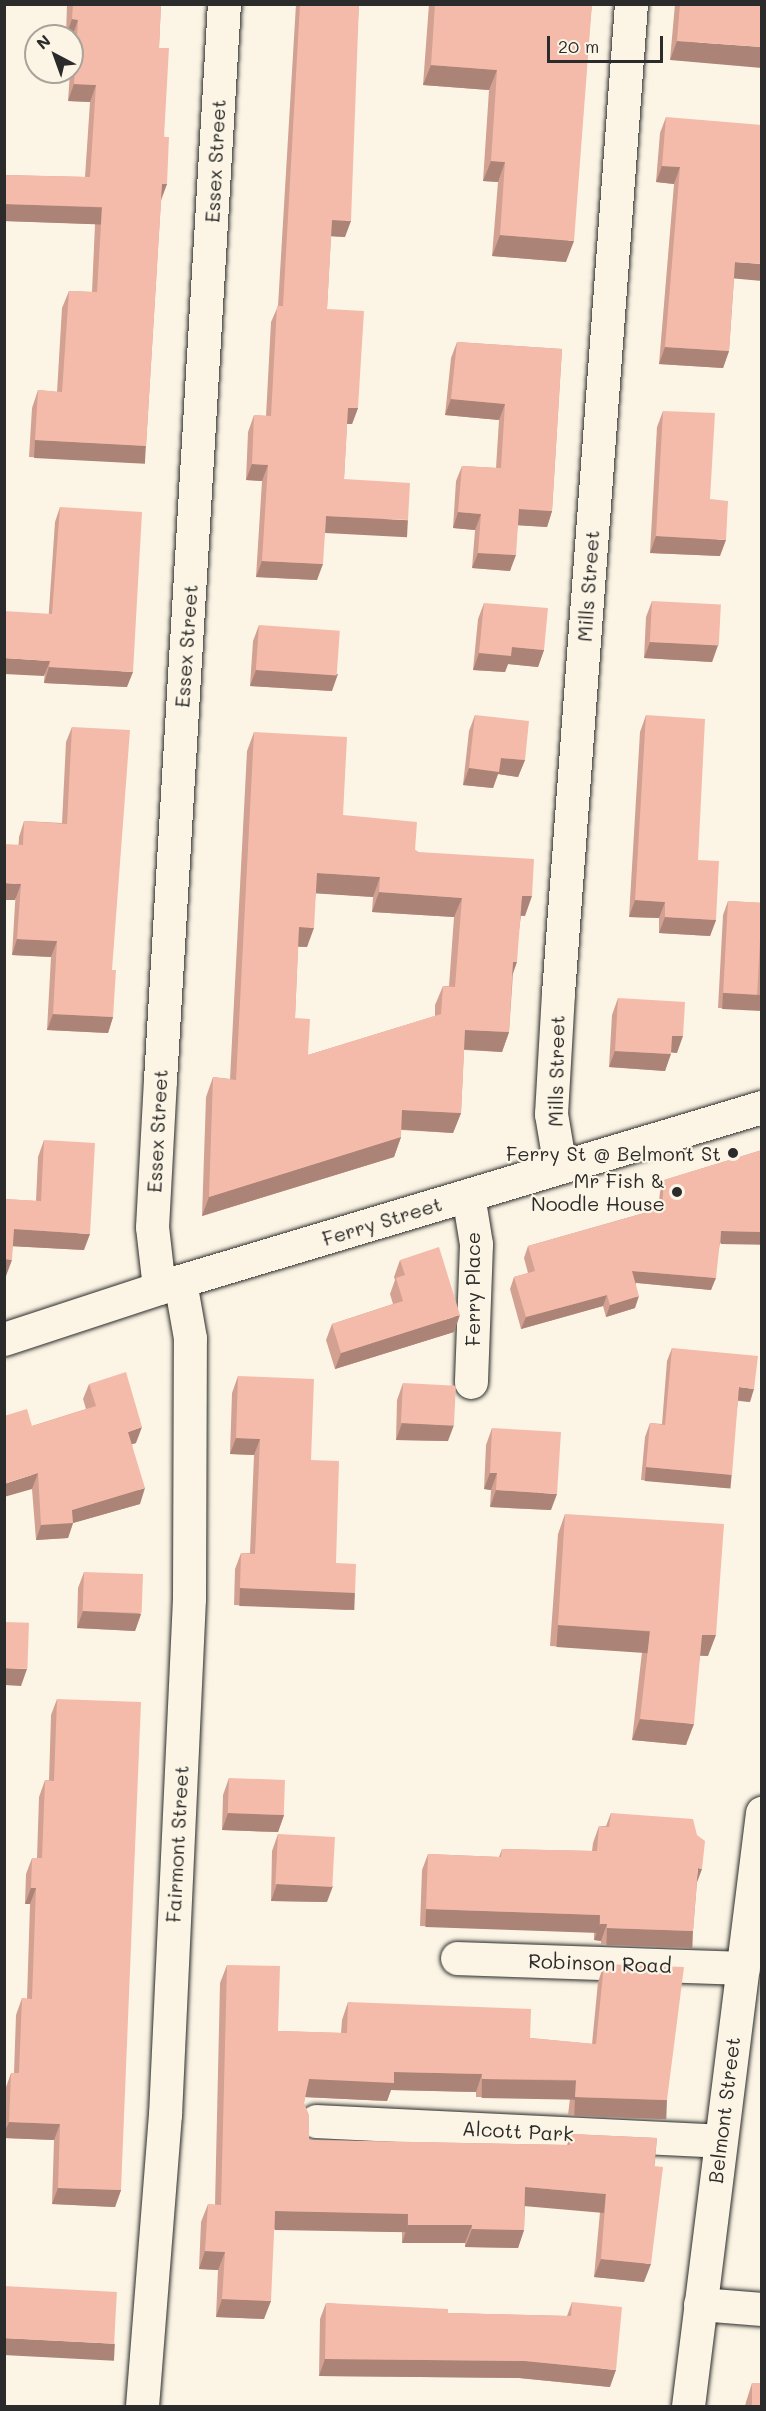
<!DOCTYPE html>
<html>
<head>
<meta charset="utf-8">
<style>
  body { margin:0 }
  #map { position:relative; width:766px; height:2411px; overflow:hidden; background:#fcf5e5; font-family:Mali,sans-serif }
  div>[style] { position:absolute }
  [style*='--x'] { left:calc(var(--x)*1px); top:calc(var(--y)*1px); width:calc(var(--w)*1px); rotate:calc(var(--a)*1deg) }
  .roads { filter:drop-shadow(0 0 2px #2b2b2b) drop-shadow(0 0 2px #2b2b2b) }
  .street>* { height:33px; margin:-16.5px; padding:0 16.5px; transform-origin:16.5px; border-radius:16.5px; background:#fcf5e5 }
  .secondary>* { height:33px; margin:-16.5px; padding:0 16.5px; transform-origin:16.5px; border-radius:16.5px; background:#fcf5e5 }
  .wall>* { inset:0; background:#d2a192 }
  .shaded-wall>* { inset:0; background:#ab8377; transform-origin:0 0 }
  .building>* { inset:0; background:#f4bbaa; transform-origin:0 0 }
  .dots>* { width:16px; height:16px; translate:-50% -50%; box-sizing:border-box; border:3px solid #fcf5e5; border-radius:50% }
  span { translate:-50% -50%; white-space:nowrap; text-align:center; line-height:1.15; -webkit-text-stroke:4.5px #fcf5e5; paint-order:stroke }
  .street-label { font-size:20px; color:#2b2b2b }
  .poi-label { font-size:20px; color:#2b2b2b }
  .right { translate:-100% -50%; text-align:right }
  .frame { position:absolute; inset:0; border:6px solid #2b2b2b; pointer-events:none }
  .north { position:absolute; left:24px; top:24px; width:60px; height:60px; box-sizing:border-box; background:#fcf5e5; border:2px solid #a8a49b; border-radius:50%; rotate:319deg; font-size:16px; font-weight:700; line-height:24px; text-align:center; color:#2b2b2b }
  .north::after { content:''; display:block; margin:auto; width:21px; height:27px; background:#2b2b2b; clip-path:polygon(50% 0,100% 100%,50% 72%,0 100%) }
  .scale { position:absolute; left:547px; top:36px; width:116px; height:27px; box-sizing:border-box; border:3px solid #2b2b2b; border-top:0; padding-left:8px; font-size:18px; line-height:21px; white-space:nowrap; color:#2b2b2b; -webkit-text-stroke:4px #fcf5e5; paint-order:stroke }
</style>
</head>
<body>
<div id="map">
  <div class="roads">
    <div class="street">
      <i style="--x:560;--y:1167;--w:54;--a:-99.6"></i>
      <i style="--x:551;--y:1114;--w:121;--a:-86.7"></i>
      <i style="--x:558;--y:993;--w:992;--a:-85.78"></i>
      <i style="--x:468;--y:1195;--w:50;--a:80.7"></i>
      <i style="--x:476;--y:1244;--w:138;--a:92.1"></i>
      <i style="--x:159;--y:1288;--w:61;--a:-96.5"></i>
      <i style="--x:152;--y:1227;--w:147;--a:-86.9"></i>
      <i style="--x:160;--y:1080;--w:1078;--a:-86.6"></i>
      <i style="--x:457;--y:1958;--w:286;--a:2"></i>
      <i style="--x:316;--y:2121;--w:403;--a:2.8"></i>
      <i style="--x:700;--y:2304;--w:62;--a:4.6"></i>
      <i style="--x:142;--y:2406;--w:292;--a:-85.5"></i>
      <i style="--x:165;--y:2115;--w:517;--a:-87.34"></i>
      <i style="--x:189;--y:1599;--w:261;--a:-89.8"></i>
      <i style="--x:190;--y:1338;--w:58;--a:-100"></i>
    </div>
    <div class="secondary">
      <i style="--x:4;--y:1339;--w:185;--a:-18.2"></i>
      <i style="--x:180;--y:1281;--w:607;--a:-16.65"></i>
      <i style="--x:688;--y:2406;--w:598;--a:-82.89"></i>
    </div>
  </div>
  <div class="wall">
    <i style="clip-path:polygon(67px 4px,161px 4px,159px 48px,167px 184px,161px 201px,146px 446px,140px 463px,29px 457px,32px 408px,38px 390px,57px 392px,62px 308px,69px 291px,92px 292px,95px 224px,4px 221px,4px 175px,85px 177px,90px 102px,68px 101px,70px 72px,72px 72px,72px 36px,66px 36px)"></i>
    <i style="clip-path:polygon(296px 4px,359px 4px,345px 237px,331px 236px,327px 309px,358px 408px,352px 424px,347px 424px,344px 479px,402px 536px,325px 532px,317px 580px,256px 577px,262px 481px,246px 480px,248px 432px,254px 415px,266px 416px,271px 322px,278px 306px)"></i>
    <i style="clip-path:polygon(429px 4px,592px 4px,566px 262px,492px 256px,498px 182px,483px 181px,489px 90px,423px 85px)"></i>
    <i style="clip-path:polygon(675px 4px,762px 4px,670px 60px)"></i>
    <i style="clip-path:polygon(666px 117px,734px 279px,729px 351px,723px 368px,659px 364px,674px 184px,656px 182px,660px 133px)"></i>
    <i style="clip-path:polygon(457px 342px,562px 349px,552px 511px,547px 527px,518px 525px,510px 571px,472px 568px,475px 530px,453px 528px,456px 481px,462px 466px,496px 468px,499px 420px,445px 415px,451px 358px)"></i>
    <i style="clip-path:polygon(663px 411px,710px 499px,720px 556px,650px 553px,657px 427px)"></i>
    <i style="clip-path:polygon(60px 507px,127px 687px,44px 683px,55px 522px)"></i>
    <i style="clip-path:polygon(652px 601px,718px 645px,712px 662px,644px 658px,646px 617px)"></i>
    <i style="clip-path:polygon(484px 603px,544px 650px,538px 667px,508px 664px,505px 672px,473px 670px,478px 619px)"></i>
    <i style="clip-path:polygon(259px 625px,332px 691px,250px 686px,253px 641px)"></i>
    <i style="clip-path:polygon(475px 715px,525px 760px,518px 777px,498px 774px,493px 788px,463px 785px,469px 731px)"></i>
    <i style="clip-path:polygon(646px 715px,698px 860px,716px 920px,710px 936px,659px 933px,659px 918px,629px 917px,640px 732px)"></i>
    <i style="clip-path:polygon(72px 727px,112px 970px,113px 1017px,108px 1033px,47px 1030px,51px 957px,12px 955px,19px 837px,24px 821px,62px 823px,66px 742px)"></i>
    <i style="clip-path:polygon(evenodd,254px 732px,343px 815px,415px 850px,525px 916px,521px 916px,513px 974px,509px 1032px,502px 1052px,464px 1050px,461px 1113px,453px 1133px,401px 1130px,401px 1137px,394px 1157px,202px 1216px,206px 1097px,213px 1077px,230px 1079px,247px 751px,254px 732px,316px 893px,373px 897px,372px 912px,454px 917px,449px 986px,443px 986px,435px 1005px,435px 1016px,308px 1055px,295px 1018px,298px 947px,307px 947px,316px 893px)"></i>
    <i style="clip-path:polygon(728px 901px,762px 903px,762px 1010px,718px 1008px,723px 915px)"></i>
    <i style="clip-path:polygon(618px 998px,677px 1053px,671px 1052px,665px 1071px,609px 1067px,612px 1015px)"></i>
    <i style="clip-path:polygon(44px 1140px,84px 1250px,13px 1246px,6px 1276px,4px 1276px,4px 1199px,36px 1201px,38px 1157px)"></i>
    <i style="clip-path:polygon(762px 1150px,762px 1244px,720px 1243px,711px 1290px,636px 1283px,635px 1308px,606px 1317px,603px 1306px,521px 1329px,510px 1289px,514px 1277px,528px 1273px,524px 1258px,528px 1246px,658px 1209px,660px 1192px,664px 1180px)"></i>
    <i style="clip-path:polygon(400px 1260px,454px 1332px,335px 1369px,326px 1340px,332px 1324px,393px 1304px,390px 1294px,395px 1280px,394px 1277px)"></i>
    <i style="clip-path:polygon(672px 1348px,750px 1402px,738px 1401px,727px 1488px,641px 1480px,645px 1437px,650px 1423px,662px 1424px,667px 1361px)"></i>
    <i style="clip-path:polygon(238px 1376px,311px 1460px,336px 1563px,349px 1610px,234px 1605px,235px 1569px,241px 1553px,250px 1553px,254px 1455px,230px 1454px,232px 1393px)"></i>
    <i style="clip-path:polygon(403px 1383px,448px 1441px,396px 1440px,397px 1400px)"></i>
    <i style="clip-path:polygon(89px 1384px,136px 1443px,132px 1444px,140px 1504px,73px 1523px,68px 1538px,36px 1540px,32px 1489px,32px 1426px,86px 1409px,83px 1399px)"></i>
    <i style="clip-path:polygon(492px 1428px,551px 1510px,490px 1507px,491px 1490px,484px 1489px,486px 1445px)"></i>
    <i style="clip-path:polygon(565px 1514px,708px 1656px,700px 1656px,686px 1745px,632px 1740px,642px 1652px,550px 1646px,558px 1534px)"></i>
    <i style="clip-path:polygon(84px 1572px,141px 1614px,135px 1631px,77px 1628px,78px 1588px)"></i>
    <i style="clip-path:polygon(57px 1699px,121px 2190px,115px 2207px,52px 2204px,54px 2140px,4px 2138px,5px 2090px,11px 2073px,14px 2073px,16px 2015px,22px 1998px,27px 1999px,30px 1904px,25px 1904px,26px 1874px,32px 1858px,37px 1858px,39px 1797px,45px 1780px,49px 1780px,51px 1715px)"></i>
    <i style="clip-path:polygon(229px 1778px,284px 1815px,278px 1832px,222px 1830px,223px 1795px)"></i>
    <i style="clip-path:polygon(611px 1813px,697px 1882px,693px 1931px,687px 1947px,601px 1944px,601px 1941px,594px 1940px,594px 1932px,420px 1926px,422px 1870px,428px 1854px,499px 1857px,502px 1849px,592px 1851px,593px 1843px,599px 1826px,606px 1826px)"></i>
    <i style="clip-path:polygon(278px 1834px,327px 1902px,271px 1901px,272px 1851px)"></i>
    <i style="clip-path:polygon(604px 1964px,667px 2100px,660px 2118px,568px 2115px,570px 2098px,476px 2097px,476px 2092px,391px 2090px,387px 2101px,305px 2097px,304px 2103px,309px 2140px,567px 2145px,571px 2134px,657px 2138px,644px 2282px,594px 2277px,600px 2212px,525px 2205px,524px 2230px,518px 2248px,465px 2247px,465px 2243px,402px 2243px,402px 2232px,274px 2229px,264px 2319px,216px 2317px,218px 2270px,199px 2269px,201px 2222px,208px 2204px,215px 2205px,220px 1983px,227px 1965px,278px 2031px,341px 2033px,342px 2020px,348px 2002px,530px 2038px,592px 2044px,598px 1982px)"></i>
    <i style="clip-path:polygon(572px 2302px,610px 2387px,519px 2378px,319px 2376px,320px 2319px,326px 2303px,448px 2313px,567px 2316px)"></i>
    <i style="clip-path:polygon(752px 2383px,762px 2406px,745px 2406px,746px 2402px)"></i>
  </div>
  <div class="shaded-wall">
    <i style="clip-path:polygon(72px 19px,78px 20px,72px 37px,72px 36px,66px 36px)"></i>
    <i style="clip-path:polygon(677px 41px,762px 47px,762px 68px,670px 60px)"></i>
    <i style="clip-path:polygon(431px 65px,497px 70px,489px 90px,423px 85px)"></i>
    <i style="clip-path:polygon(74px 84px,96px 85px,90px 102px,68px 101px)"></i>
    <i style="clip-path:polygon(491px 161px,505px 162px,498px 182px,483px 181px)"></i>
    <i style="clip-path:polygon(662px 166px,680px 167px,674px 184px,656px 182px)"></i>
    <i style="clip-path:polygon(162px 184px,167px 184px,160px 201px)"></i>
    <i style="left:4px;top:204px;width:98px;height:17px;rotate:2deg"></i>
    <i style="clip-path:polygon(332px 220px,351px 221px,345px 237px,326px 236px)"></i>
    <i style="clip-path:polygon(500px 235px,574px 241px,566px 262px,492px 256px)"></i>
    <i style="clip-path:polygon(735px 262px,762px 264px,762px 281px,729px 278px)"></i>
    <i style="clip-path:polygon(665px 347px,729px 351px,723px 368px,659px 364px)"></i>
    <i style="clip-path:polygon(451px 399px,505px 404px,499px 420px,445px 415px)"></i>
    <i style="clip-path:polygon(348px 408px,358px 408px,352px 424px,342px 424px)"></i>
    <i style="left:35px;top:440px;width:111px;height:18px;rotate:3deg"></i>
    <i style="clip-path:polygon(252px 464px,268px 465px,262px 481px,246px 480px)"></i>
    <i style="clip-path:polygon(519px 509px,552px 511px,547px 527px,513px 525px)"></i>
    <i style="clip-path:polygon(458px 512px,481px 514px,475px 530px,453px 528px)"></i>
    <i style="left:326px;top:516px;width:82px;height:17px;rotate:3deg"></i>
    <i style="clip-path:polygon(656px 536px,726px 540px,720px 556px,650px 553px)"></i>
    <i style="clip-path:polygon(478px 553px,516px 555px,510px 571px,472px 568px)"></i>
    <i style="clip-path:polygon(262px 561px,323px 564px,317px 580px,256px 577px)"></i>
    <i style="clip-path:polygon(650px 642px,718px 645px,712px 662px,644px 658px)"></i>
    <i style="clip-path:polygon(512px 647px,544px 650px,538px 667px,508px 664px,505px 672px,473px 670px,479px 653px)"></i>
    <i style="clip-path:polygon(4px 658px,50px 661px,44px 676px,4px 674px)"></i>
    <i style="clip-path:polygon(49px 667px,133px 672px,127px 687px,44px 683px)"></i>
    <i style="clip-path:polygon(256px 670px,338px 674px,332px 691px,250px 686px)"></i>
    <i style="clip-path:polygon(501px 758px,525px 760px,518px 777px,498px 774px,493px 788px,463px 785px,469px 768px)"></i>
    <i style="clip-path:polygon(317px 873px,380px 877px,373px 897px,310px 893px)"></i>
    <i style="clip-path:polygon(4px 883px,21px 884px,15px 900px,4px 900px)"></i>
    <i style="clip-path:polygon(379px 892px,462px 898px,454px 917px,372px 912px)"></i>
    <i style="clip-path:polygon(522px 896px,532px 896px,525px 916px,515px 915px)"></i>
    <i style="clip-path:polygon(635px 900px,665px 902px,659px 918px,629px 917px)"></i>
    <i style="clip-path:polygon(665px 917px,716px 920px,710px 936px,659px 933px)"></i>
    <i style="clip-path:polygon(299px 927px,314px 928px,307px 947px,292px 946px)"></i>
    <i style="clip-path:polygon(17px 939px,57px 941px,51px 957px,12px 955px)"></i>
    <i style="clip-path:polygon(513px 962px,517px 962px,510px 982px)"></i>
    <i style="left:723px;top:993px;width:39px;height:16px;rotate:3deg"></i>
    <i style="clip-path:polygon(53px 1014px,113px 1017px,108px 1033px,47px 1030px)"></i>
    <i style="clip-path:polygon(465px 1030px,509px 1032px,502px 1052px,458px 1049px)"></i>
    <i style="clip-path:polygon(672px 1036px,683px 1036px,677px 1053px,666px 1052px)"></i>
    <i style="clip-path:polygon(615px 1051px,671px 1054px,665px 1071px,609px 1067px)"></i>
    <i style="clip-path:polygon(402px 1110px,461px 1113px,453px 1133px,395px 1129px)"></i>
    <i style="clip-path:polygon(401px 1137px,394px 1157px,202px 1216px,209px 1197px)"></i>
    <i style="clip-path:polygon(14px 1229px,90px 1234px,84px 1250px,8px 1246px)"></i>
    <i style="left:721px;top:1231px;width:41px;height:13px;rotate:1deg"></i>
    <i style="clip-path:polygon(4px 1259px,12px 1260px,6px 1276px,4px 1276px)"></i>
    <i style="clip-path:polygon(632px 1271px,716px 1278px,711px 1290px,628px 1282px)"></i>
    <i style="clip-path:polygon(607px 1295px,603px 1306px,521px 1329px,526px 1317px)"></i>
    <i style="clip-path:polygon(639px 1296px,635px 1308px,606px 1317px,610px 1305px)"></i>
    <i style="clip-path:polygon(460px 1315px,454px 1332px,335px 1369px,341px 1353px)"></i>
    <i style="clip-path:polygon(739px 1387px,754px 1389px,750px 1402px,735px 1400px)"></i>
    <i style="clip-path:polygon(402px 1423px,454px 1425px,448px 1441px,396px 1440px)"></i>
    <i style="clip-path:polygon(142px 1427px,136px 1443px,122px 1447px,128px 1432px)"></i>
    <i style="clip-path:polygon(236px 1438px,260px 1439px,254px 1455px,230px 1454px)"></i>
    <i style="left:646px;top:1467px;width:86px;height:14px;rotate:5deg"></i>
    <i style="clip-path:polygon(38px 1473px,32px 1489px,4px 1497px,4px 1484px)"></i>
    <i style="clip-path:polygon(490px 1473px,497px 1473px,491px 1490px,484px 1489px)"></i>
    <i style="clip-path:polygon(145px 1488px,140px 1504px,73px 1523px,68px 1538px,36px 1540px,41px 1525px,72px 1510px)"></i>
    <i style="clip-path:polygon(496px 1490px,557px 1494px,551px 1510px,490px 1507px)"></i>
    <i style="left:240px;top:1588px;width:115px;height:18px;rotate:2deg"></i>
    <i style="clip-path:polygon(83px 1611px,141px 1614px,135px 1631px,77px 1628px)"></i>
    <i style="left:558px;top:1625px;width:92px;height:22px;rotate:4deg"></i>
    <i style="clip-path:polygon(702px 1635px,716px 1635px,708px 1656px,694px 1655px)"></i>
    <i style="clip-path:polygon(4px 1668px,27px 1669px,21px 1686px,4px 1685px)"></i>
    <i style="clip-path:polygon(640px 1719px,694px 1724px,686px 1745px,632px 1740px)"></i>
    <i style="clip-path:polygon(228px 1813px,284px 1815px,278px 1832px,222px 1830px)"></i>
    <i style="clip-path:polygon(698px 1868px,702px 1869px,696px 1885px)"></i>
    <i style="clip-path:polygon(277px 1884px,333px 1886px,327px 1902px,271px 1901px)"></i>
    <i style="clip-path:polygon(31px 1888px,36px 1888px,30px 1904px,25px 1904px)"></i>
    <i style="left:426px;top:1909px;width:174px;height:18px;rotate:2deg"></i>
    <i style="clip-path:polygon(600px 1924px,607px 1924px,601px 1941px,594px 1940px)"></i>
    <i style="left:607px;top:1928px;width:86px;height:17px;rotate:2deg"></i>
    <i style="clip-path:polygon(394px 2072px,482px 2074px,476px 2092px,391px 2090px,387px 2101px,303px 2097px,309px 2079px)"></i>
    <i style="left:482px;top:2079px;width:94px;height:19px;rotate:1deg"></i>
    <i style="left:575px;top:2097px;width:92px;height:19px;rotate:2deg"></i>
    <i style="clip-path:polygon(9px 2122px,60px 2124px,54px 2140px,4px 2138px,4px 2134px)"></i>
    <i style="left:525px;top:2187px;width:81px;height:19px;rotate:5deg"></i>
    <i style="clip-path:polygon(58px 2188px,121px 2190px,115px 2207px,52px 2204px)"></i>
    <i style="left:275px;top:2211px;width:133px;height:19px;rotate:1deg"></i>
    <i style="clip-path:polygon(408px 2225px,472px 2225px,465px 2243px,402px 2243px)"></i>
    <i style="clip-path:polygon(472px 2229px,524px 2230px,518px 2248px,465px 2247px)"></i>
    <i style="clip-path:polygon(205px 2251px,225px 2252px,218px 2270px,199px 2269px)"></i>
    <i style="clip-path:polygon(601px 2259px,651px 2264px,644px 2282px,594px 2277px)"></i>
    <i style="clip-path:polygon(222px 2299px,271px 2301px,264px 2319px,216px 2317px)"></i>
    <i style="left:4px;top:2338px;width:111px;height:17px;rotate:3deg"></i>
    <i style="clip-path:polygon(325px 2359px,525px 2361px,616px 2370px,610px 2387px,519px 2378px,319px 2376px)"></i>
  </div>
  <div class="building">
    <i style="clip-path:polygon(73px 4px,161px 4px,159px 48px,169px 48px,164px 137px,169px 137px,167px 184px,162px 184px,146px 446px,35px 440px,38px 390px,62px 392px,69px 291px,97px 292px,102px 207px,4px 204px,4px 175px,90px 177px,96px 85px,74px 84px,78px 20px,72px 19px)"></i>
    <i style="clip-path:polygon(300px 4px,359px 4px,351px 221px,332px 220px,327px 309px,364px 311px,358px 408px,348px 408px,344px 479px,410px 483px,408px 520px,326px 516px,323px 564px,262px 561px,268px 465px,252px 464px,254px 415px,271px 416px,277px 306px,283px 306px)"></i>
    <i style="clip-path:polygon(435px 4px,592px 4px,574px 241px,500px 235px,505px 162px,491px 161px,497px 70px,431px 65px)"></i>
    <i style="clip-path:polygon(680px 4px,762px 4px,762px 47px,677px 41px)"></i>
    <i style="clip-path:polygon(666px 117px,762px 125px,762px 264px,735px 262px,729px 351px,665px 347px,680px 167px,662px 166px)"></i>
    <i style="clip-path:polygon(457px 342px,562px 349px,552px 511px,519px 509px,516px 555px,478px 553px,481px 514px,458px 512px,462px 466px,501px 468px,505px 404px,451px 399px)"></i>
    <i style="clip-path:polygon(663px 411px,715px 413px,710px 499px,728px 501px,726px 540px,656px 536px)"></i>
    <i style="clip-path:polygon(60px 507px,142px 512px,133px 672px,49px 667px,50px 661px,4px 658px,4px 611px,52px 614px)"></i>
    <i style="left:652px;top:601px;width:69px;height:41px;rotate:3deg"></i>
    <i style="clip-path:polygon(484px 603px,548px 608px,544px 650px,512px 647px,511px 656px,479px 653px)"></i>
    <i style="left:259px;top:625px;width:81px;height:45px;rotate:4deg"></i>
    <i style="clip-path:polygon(475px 715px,529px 721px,525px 760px,501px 758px,499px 772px,469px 768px)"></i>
    <i style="clip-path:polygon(646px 715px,705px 719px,698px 860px,719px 861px,716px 920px,665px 917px,665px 902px,635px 900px)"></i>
    <i style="clip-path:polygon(72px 727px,130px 730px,112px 970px,116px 970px,113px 1017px,53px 1014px,57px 941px,17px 939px,21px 884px,4px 883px,4px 844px,23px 845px,24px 821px,67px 824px)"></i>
    <i style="clip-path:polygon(evenodd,254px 732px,347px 737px,343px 815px,417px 822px,415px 850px,418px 852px,534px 859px,532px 896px,522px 896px,517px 962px,513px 962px,509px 1032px,465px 1030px,461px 1113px,402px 1110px,401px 1137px,209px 1197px,213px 1077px,236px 1080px,254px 732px,317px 873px,380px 877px,379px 892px,462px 898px,455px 987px,443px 986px,441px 1014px,308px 1055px,310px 1019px,295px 1018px,299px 927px,314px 928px,317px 873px)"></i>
    <i style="left:728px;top:901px;width:34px;height:92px;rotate:3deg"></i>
    <i style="clip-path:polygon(618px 998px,685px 1002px,683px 1036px,672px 1036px,671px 1054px,615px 1051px)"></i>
    <i style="clip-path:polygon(44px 1140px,95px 1143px,90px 1234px,14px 1229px,12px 1260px,4px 1259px,4px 1199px,41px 1201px)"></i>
    <i style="clip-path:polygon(762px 1150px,762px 1232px,721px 1231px,716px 1278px,632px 1271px,639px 1296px,610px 1305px,607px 1295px,526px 1317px,514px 1277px,535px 1271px,528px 1246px,662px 1208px,664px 1180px)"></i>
    <i style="clip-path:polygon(439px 1247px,460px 1315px,341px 1353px,332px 1324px,403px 1301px,396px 1278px,405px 1275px,400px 1260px)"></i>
    <i style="clip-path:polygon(672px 1348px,758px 1356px,754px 1389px,739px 1387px,732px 1475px,646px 1467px,650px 1423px,665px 1425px)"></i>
    <i style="clip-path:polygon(126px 1372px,142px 1427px,128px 1432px,145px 1488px,72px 1510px,73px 1523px,41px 1525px,38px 1473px,4px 1484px,4px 1416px,27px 1409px,32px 1426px,96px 1406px,89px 1384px)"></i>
    <i style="clip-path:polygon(238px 1376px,314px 1379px,311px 1460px,339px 1461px,336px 1563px,356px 1564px,355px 1593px,240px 1588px,241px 1553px,255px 1554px,260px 1439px,236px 1438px)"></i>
    <i style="left:403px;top:1383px;width:53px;height:40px;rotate:3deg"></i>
    <i style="clip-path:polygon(492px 1428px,561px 1432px,557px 1494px,496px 1490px,497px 1473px,490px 1473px)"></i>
    <i style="clip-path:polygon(565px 1514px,724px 1524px,716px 1635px,702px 1635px,694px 1724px,640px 1719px,650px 1631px,558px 1625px)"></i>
    <i style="left:84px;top:1572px;width:59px;height:39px;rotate:2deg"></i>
    <i style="left:4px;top:1622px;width:25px;height:46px;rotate:2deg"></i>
    <i style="clip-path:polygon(57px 1699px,141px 1702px,121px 2190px,58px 2188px,60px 2124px,9px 2122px,11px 2073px,19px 2073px,22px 1998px,32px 1999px,36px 1888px,31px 1888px,32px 1858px,42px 1858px,45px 1780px,54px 1781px)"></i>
    <i style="left:229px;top:1778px;width:56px;height:35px;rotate:2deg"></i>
    <i style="clip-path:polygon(611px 1813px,693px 1819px,697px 1835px,705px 1841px,702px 1869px,698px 1868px,693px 1931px,607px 1928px,607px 1924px,600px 1924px,600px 1915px,426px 1909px,428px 1854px,501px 1857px,502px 1849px,597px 1851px,599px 1826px,609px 1827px)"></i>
    <i style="left:278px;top:1834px;width:57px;height:50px;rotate:3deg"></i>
    <i style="clip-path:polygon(604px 1964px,684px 1967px,667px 2100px,575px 2097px,576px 2080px,482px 2079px,482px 2074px,394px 2072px,394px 2083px,309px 2079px,304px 2103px,309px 2115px,309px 2140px,570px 2145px,571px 2134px,657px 2138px,654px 2166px,663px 2167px,651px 2264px,601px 2259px,606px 2194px,525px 2187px,524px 2230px,472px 2229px,472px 2225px,408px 2225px,408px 2214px,275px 2211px,271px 2301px,222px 2299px,225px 2252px,205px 2251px,208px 2204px,221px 2205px,227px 1965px,280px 1966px,278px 2031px,347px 2033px,348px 2002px,531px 2009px,530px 2038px,596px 2044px)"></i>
    <i style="left:4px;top:2286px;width:113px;height:52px;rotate:3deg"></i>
    <i style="clip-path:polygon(572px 2302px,622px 2307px,616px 2370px,525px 2361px,325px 2359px,326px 2303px,448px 2309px,448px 2313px,571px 2316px)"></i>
    <i style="left:752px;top:2383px;width:10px;height:23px"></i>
  </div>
  <div class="dots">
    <i style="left:733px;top:1153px;background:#2b2b2b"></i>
    <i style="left:677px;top:1192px;background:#2b2b2b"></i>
  </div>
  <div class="street-label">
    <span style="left:215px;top:161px;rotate:-87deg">Essex Street</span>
    <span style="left:588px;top:586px;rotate:-86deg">Mills Street</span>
    <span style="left:186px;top:646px;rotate:-86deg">Essex Street</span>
    <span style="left:556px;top:1071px;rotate:-89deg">Mills Street</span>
    <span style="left:157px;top:1131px;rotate:-87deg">Essex Street</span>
    <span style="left:382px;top:1221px;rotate:-17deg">Ferry Street</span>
    <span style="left:472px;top:1289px;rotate:-90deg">Ferry Place</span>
    <span style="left:177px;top:1844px;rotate:-87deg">Fairmont Street</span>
    <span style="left:600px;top:1963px;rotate:2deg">Robinson Road</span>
    <span style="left:724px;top:2110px;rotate:-83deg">Belmont Street</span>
    <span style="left:518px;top:2131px;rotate:3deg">Alcott Park</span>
  </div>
  <div class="poi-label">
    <span class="right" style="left:721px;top:1153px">Ferry St @ Belmont St</span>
    <span class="right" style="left:665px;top:1192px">Mr Fish &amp;<br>Noodle House</span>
  </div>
  <div class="frame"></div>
  <div class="north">N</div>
  <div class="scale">20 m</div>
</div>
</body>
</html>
